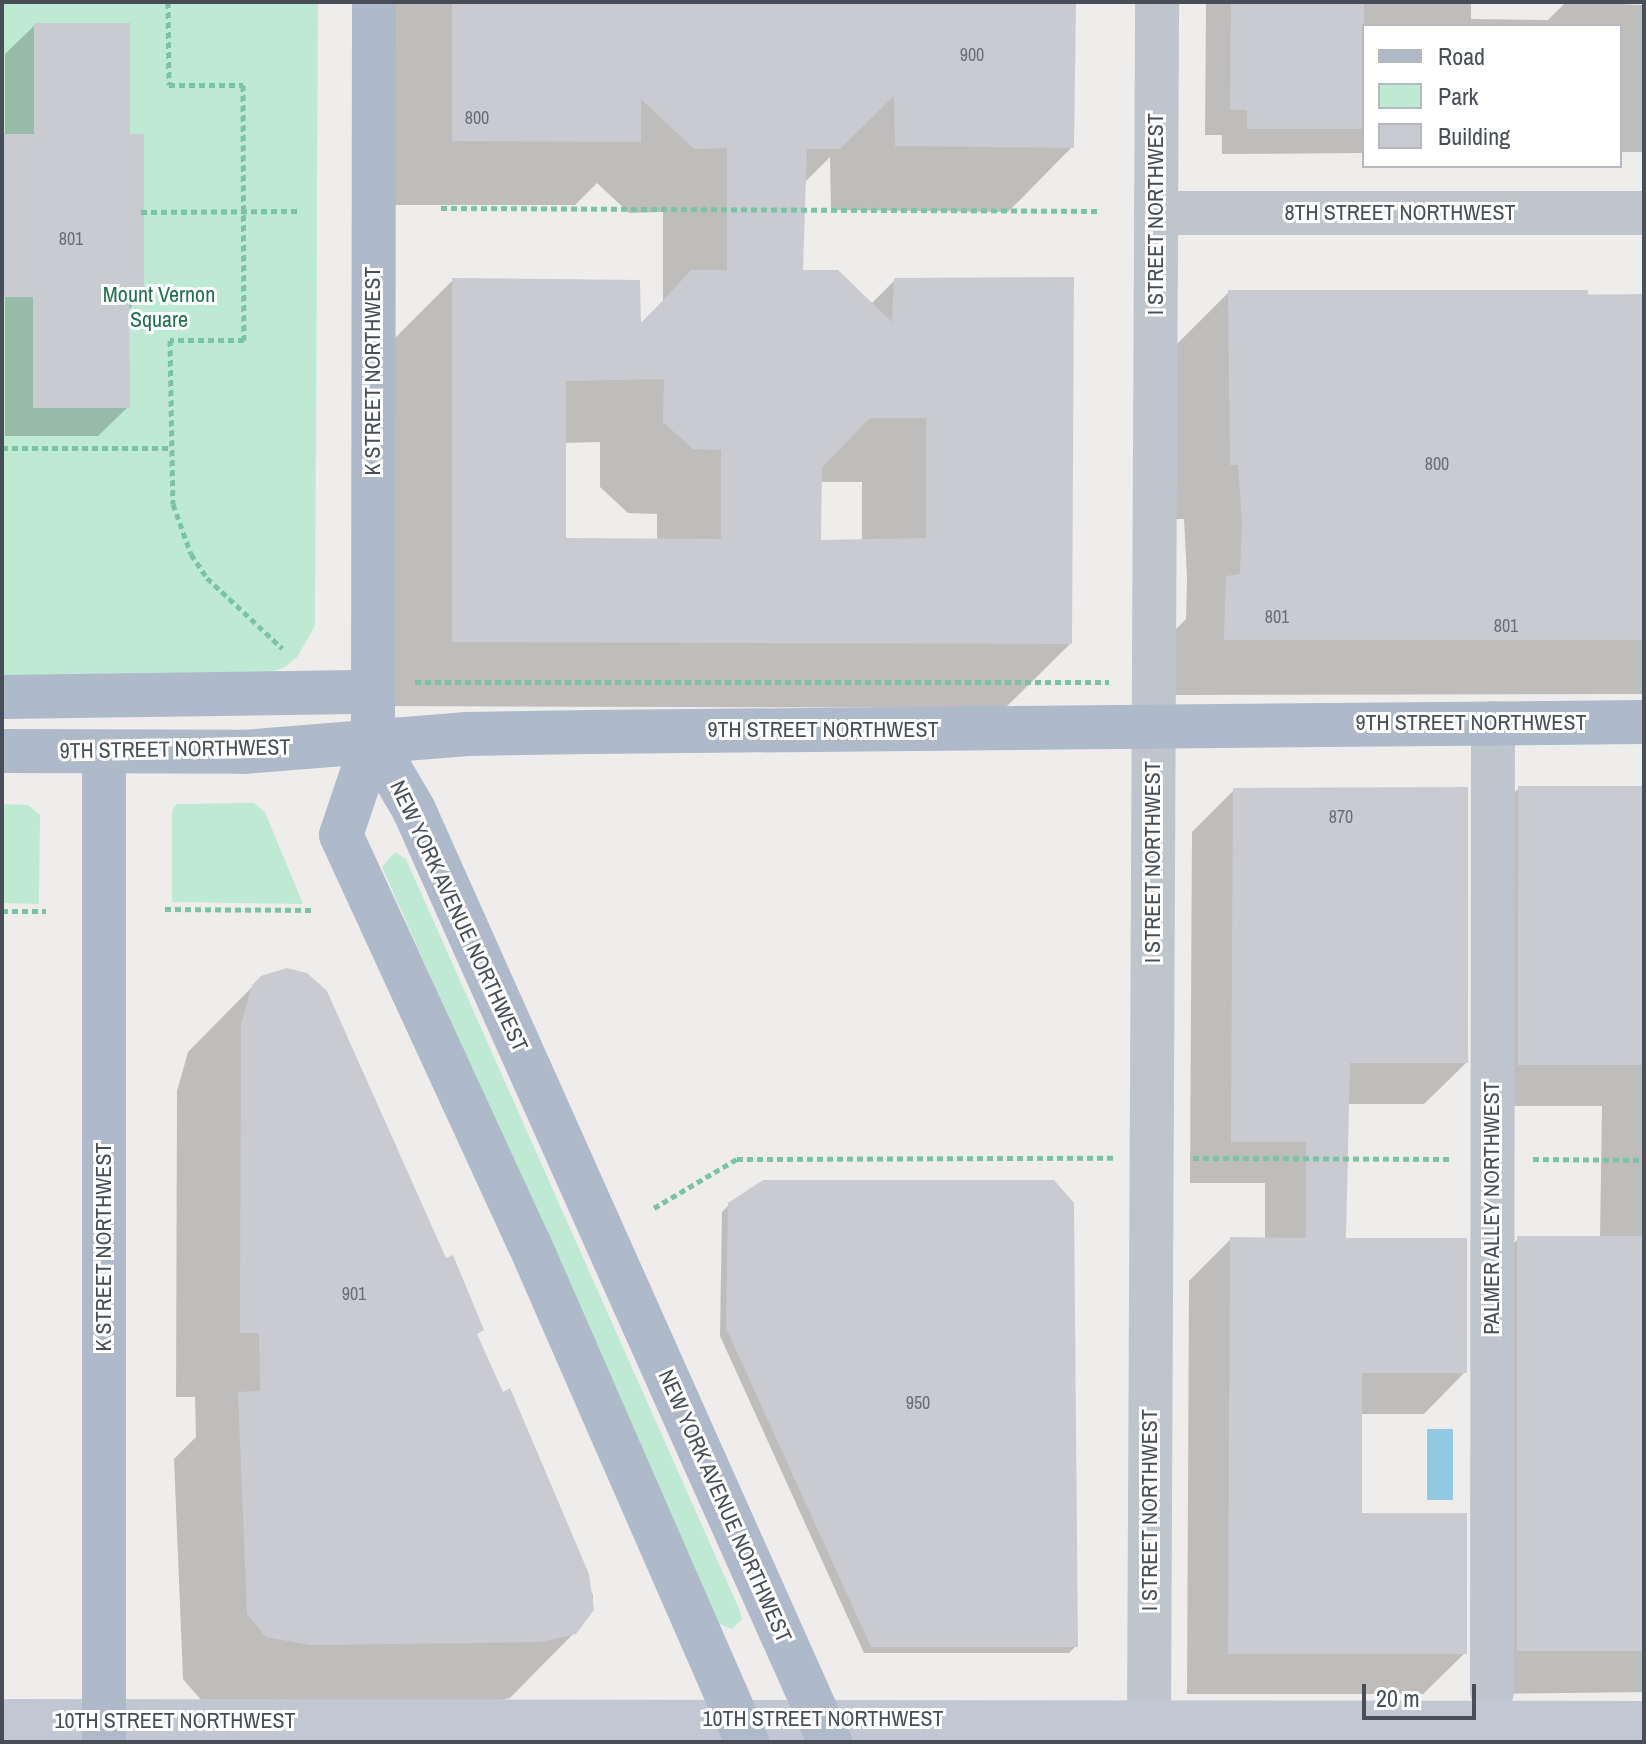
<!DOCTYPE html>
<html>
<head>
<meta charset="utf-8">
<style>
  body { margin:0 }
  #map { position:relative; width:1646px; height:1744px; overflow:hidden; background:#efedec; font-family:"Archivo Narrow",sans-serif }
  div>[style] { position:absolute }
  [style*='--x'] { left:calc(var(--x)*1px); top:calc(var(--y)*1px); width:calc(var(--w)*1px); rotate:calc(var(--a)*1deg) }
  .green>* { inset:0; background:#bee9d3 }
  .water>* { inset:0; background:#8fcae2; transform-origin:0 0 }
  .shadow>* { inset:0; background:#0003 }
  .building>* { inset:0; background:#cacbd1; transform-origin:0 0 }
  .path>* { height:5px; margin-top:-2.5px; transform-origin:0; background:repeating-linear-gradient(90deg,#7ac4a6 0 6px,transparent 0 10px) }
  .street>* { height:44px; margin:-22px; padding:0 22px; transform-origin:22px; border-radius:22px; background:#bfc5cd }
  .secondary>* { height:44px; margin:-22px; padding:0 22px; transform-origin:22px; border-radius:22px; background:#c1c8d4 }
  .primary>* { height:44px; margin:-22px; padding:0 22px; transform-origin:22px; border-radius:22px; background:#aeb9c9 }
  span { translate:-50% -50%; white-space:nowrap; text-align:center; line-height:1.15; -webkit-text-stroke:6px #fff; paint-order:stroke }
  .number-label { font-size:18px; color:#686d76 }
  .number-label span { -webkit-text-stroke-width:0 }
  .street-label { font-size:22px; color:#474e58 }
  .park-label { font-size:22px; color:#1f7150 }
  .frame { position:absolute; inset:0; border:4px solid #474e58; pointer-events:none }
  .legend { position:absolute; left:1362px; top:24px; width:260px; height:144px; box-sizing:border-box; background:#fff; border:2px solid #b5b8bc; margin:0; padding:10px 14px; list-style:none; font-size:24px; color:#474e58 }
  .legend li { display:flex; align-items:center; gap:16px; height:40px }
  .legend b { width:40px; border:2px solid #b5b8bc }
  .scale { position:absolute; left:1362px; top:1684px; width:114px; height:36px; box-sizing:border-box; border:4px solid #474e58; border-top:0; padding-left:10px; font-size:24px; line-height:28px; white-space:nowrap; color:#474e58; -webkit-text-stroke:6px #fff; paint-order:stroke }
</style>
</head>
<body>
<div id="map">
  <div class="green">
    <i style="clip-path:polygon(2px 2px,318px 2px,315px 626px,298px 656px,285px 667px,265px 675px,2px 679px)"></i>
    <i style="clip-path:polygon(254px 803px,265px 812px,303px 904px,172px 902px,172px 810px,177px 804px)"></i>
    <i style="clip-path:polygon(2px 804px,28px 805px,40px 815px,39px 904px,2px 903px)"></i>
    <i style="clip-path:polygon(395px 852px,406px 859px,740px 1611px,742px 1619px,732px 1629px,717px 1623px,382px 867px)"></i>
  </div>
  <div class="water">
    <i style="left:1427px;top:1429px;width:26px;height:71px"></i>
  </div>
  <div class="shadow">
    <i style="clip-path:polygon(evenodd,388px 2px,1074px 2px,1072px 147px,1008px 212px,831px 210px,830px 157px,804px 183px,801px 272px,871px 304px,895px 280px,1070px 644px,1005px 708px,388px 706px,388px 345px,453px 280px,639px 325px,663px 301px,663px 212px,629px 213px,597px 183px,575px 205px,388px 205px,388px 2px,600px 442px,600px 487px,628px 513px,657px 514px,657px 540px,564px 540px,564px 443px,600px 442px,388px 2px,819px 482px,862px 482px,862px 541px,819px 542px,819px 482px)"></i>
    <i style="clip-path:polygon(1206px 2px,1471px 2px,1471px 19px,1548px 20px,1566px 2px,1644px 5px,1644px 152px,1620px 152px,1620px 26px,1364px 26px,1364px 153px,1222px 154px,1222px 135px,1205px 135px)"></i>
    <i style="clip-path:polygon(35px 25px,142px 296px,127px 311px,128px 407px,98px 436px,5px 436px,5px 54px)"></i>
    <i style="clip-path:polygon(1229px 292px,1644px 295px,1644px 694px,1170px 695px,1172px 633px,1186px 619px,1187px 578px,1184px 519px,1176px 519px,1174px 347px)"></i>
    <i style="clip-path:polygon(1519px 788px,1644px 789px,1644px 1692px,1476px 1694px,1477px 1280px,1518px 1239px,1600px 1238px,1602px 1106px,1477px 1106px,1477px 830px)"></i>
    <i style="clip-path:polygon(1234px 790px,1466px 1063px,1424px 1104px,1347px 1104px,1344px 1240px,1465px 1372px,1424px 1414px,1360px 1414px,1360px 1515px,1465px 1653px,1423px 1694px,1187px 1694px,1189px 1281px,1231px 1239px,1265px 1239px,1265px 1183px,1190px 1183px,1192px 832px)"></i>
    <i style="clip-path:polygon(287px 970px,320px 984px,333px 1006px,445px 1261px,482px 1329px,475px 1336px,502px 1395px,509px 1391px,593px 1595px,592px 1609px,575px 1632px,510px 1698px,475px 1706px,202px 1701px,183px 1679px,174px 1459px,196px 1437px,195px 1397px,176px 1397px,177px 1091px,188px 1052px,262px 977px)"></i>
    <i style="clip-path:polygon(729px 1205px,1076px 1646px,1069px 1653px,864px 1653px,720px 1336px,722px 1212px)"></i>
  </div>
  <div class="building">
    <i style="clip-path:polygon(evenodd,452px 2px,1076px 2px,1074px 148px,895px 146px,894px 96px,840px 149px,807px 149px,803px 270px,838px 270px,892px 322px,894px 278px,1074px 277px,1072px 644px,452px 642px,452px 278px,640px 280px,641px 324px,691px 270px,727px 270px,727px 148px,694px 149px,641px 99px,641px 142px,452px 141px,452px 2px,664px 379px,663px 422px,693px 449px,721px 450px,721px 539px,566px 538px,566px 381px,664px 379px,452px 2px,870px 418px,926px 418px,926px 538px,821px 540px,822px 467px,870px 418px)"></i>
    <i style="clip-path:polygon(1231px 2px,1364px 2px,1364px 129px,1247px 129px,1247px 110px,1230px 110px)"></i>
    <i style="clip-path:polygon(34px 23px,130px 23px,130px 134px,144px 134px,144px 297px,129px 297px,130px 408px,33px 408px,33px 297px,2px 297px,2px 134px,34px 134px)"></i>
    <i style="clip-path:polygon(1228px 290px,1588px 290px,1588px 295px,1644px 294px,1644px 640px,1224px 640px,1226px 576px,1240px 574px,1242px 522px,1238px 465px,1230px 465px)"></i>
    <i style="left:1518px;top:786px;width:126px;height:279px"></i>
    <i style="clip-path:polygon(1468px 787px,1468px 1063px,1350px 1063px,1346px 1238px,1467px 1238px,1467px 1373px,1362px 1373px,1362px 1513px,1467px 1513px,1467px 1654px,1228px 1654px,1230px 1237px,1306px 1238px,1306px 1142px,1231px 1142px,1233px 788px)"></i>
    <i style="clip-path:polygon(287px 968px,307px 973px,327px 991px,446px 1258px,453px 1255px,484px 1330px,477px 1334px,503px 1392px,510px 1388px,589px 1574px,594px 1610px,576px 1634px,541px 1642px,310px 1645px,266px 1637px,247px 1614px,238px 1392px,260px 1391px,259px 1333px,240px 1333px,241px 1025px,252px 985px,261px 976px)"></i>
    <i style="clip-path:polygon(763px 1180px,1054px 1180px,1074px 1203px,1078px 1647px,871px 1647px,726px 1328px,728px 1203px)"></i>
    <i style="left:1644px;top:1236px;width:415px;height:127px;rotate:90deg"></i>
  </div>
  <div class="path">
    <i style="--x:168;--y:2;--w:83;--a:89.3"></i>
    <i style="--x:169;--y:85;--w:74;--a:0"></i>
    <i style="--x:243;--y:85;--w:255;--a:89.8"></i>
    <i style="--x:244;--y:340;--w:74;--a:180"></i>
    <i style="--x:170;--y:340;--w:164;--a:89"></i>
    <i style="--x:173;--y:504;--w:53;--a:70.2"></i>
    <i style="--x:191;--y:554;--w:29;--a:56"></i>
    <i style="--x:207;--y:578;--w:103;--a:43"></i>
    <i style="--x:441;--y:208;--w:656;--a:0.26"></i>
    <i style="--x:141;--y:212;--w:156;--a:-0.4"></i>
    <i style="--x:2;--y:448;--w:167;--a:0"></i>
    <i style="--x:415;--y:682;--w:694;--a:0"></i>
    <i style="--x:165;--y:909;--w:148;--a:0.4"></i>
    <i style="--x:2;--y:911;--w:44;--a:0"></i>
    <i style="--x:1193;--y:1158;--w:258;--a:0.2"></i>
    <i style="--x:1533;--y:1159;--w:111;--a:0.5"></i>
    <i style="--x:654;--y:1208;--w:96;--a:-30.6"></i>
    <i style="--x:737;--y:1159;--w:376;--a:-0.2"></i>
  </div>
  <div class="street">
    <i style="--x:1156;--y:213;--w:488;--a:0"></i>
    <i style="--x:1492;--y:1692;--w:969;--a:-89.94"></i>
    <i style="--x:1149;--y:1722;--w:1720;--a:-89.73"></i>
  </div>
  <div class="secondary">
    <i style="--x:2;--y:1721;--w:1642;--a:0.07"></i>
  </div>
  <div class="primary">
    <i style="--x:374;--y:2;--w:738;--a:90.08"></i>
    <i style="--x:373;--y:740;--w:100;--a:108.6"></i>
    <i style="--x:341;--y:835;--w:449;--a:65.3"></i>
    <i style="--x:529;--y:1243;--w:545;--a:66.4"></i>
    <i style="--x:2;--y:697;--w:371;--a:-0.8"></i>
    <i style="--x:373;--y:740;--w:81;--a:59.6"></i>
    <i style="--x:414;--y:810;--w:1021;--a:65.95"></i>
    <i style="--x:2;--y:751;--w:242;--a:0.2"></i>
    <i style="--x:244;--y:752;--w:224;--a:-4.6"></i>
    <i style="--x:467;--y:734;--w:124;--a:-0.9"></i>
    <i style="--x:591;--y:732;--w:1053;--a:-0.54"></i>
    <i style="--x:104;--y:1742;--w:990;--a:-90"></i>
  </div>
  <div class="number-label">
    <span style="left:972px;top:55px">900</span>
    <span style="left:477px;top:118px">800</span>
    <span style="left:71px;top:239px">801</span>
    <span style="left:1437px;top:464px">800</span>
    <span style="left:1277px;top:617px">801</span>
    <span style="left:1506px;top:626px">801</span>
    <span style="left:1341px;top:817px">870</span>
    <span style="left:354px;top:1294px">901</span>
    <span style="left:918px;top:1403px">950</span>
  </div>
  <div class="street-label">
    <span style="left:1400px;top:213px">8TH STREET NORTHWEST</span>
    <span style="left:1156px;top:214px;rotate:-90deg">I STREET NORTHWEST</span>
    <span style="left:373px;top:371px;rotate:-90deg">K STREET NORTHWEST</span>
    <span style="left:1471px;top:723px">9TH STREET NORTHWEST</span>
    <span style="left:823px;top:730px">9TH STREET NORTHWEST</span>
    <span style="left:175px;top:749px;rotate:-1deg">9TH STREET NORTHWEST</span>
    <span style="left:1153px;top:862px;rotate:-90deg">I STREET NORTHWEST</span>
    <span style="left:459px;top:916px;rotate:65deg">NEW YORK AVENUE NORTHWEST</span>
    <span style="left:1492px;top:1208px;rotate:-90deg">PALMER ALLEY NORTHWEST</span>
    <span style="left:104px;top:1247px;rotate:-90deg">K STREET NORTHWEST</span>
    <span style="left:725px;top:1506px;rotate:66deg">NEW YORK AVENUE NORTHWEST</span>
    <span style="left:1150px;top:1510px;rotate:-90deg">I STREET NORTHWEST</span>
    <span style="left:823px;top:1719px">10TH STREET NORTHWEST</span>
    <span style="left:175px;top:1721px">10TH STREET NORTHWEST</span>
  </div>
  <div class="park-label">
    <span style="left:159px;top:307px">Mount Vernon<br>Square</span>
  </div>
  <div class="frame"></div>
  <ul class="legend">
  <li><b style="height:10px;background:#aeb9c9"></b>Road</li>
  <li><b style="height:22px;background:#bee9d3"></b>Park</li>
  <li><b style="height:22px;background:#cacbd1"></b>Building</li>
  </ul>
  <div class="scale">20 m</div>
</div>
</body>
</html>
